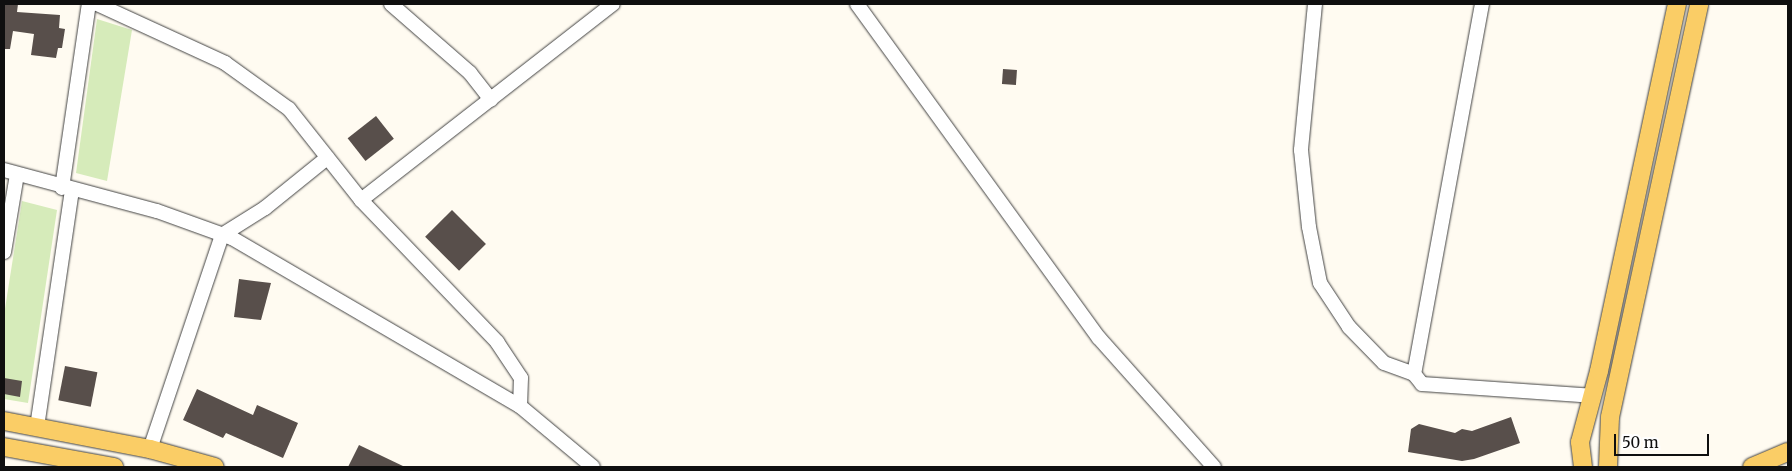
<!DOCTYPE html>
<html>
<head>
<meta charset="utf-8">
<style>
  body { margin:0 }
  #map { position:relative; width:1792px; height:471px; overflow:hidden; background:#fffbf1; font-family:Merriweather,serif }
  div>[style] { position:absolute }
  [style*='--x'] { left:calc(var(--x)*1px); top:calc(var(--y)*1px); width:calc(var(--w)*1px); rotate:calc(var(--a)*1deg) }
  .green>* { inset:0; background:#d6ebba }
  .building>* { inset:0; background:#584f4b; transform-origin:0 0 }
  .roads { filter:drop-shadow(0 0 1px #424242) drop-shadow(0 0 1px #424242) }
  .minor>* { height:14px; margin:-7px; padding:0 7px; transform-origin:7px; border-radius:7px; background:#fff }
  .major>* { height:18px; margin:-9px; padding:0 9px; transform-origin:9px; border-radius:9px; background:#facd66 }
  span { translate:-50% -50%; white-space:nowrap; text-align:center; line-height:1.15; -webkit-text-stroke:5px #fff; paint-order:stroke }
  .frame { position:absolute; inset:0; border:5px solid #0f0f0f; pointer-events:none }
  .scale { position:absolute; left:1614px; top:434px; width:95px; height:22px; box-sizing:border-box; border:2px solid #0f0f0f; border-top:0; padding-left:6px; font-size:15px; line-height:18px; white-space:nowrap; color:#0f0f0f; -webkit-text-stroke:4px #fff; paint-order:stroke }
</style>
</head>
<body>
<div id="map">
  <div class="green">
    <i style="clip-path:polygon(97px 19px,132px 30px,107px 181px,76px 173px)"></i>
    <i style="clip-path:polygon(22px 201px,57px 210px,28px 403px,4px 399px,4px 315px)"></i>
  </div>
  <div class="building">
    <i style="clip-path:polygon(4px 4px,18px 4px,17px 12px,60px 15px,59px 28px,65px 29px,62px 48px,58px 48px,56px 58px,31px 55px,34px 34px,13px 31px,10px 49px,4px 49px)"></i>
    <i style="left:1003px;top:69px;width:14px;height:15px;rotate:4deg"></i>
    <i style="left:376px;top:116px;width:29px;height:36px;rotate:52deg"></i>
    <i style="left:452px;top:210px;width:48px;height:38px;rotate:45deg"></i>
    <i style="clip-path:polygon(239px 279px,271px 283px,261px 320px,234px 317px)"></i>
    <i style="left:65px;top:366px;width:33px;height:35px;rotate:11deg"></i>
    <i style="clip-path:polygon(4px 378px,22px 381px,20px 397px,4px 394px)"></i>
    <i style="clip-path:polygon(197px 389px,253px 415px,257px 405px,298px 423px,283px 458px,226px 433px,223px 438px,183px 420px)"></i>
    <i style="clip-path:polygon(1511px 417px,1520px 443px,1474px 459px,1462px 461px,1408px 452px,1411px 429px,1419px 424px,1455px 433px,1462px 429px,1472px 431px)"></i>
    <i style="clip-path:polygon(359px 445px,405px 467px,348px 467px)"></i>
  </div>
  <div class="roads">
    <div class="minor">
      <i style="--x:97;--y:4;--w:141;--a:24.7"></i>
      <i style="--x:225;--y:63;--w:79;--a:35.7"></i>
      <i style="--x:289;--y:109;--w:116;--a:51.6"></i>
      <i style="--x:361;--y:200;--w:197;--a:46.2"></i>
      <i style="--x:497;--y:342;--w:43;--a:56.3"></i>
      <i style="--x:521;--y:378;--w:28;--a:92"></i>
      <i style="--x:391;--y:4;--w:105;--a:41.1"></i>
      <i style="--x:470;--y:73;--w:34;--a:52"></i>
      <i style="--x:857;--y:4;--w:412;--a:54.1"></i>
      <i style="--x:1099;--y:338;--w:173;--a:48.3"></i>
      <i style="--x:1315;--y:4;--w:147;--a:95.5"></i>
      <i style="--x:1301;--y:150;--w:77;--a:84.1"></i>
      <i style="--x:1309;--y:227;--w:57;--a:78.9"></i>
      <i style="--x:1320;--y:283;--w:53;--a:56.6"></i>
      <i style="--x:1349;--y:327;--w:50;--a:45.8"></i>
      <i style="--x:1384;--y:363;--w:32;--a:20"></i>
      <i style="--x:1482;--y:4;--w:376;--a:100.4"></i>
      <i style="--x:1414;--y:374;--w:13;--a:51"></i>
      <i style="--x:1422;--y:384;--w:170;--a:4"></i>
      <i style="--x:4;--y:170;--w:158;--a:15"></i>
      <i style="--x:157;--y:211;--w:80;--a:19.8"></i>
      <i style="--x:232;--y:238;--w:333;--a:30.3"></i>
      <i style="--x:520;--y:406;--w:95;--a:39.9"></i>
      <i style="--x:62;--y:188;--w:186;--a:-81.7"></i>
      <i style="--x:361;--y:200;--w:319;--a:-37.9"></i>
      <i style="--x:4;--y:252;--w:79;--a:-80.5"></i>
      <i style="--x:37;--y:427;--w:239;--a:-81.6"></i>
      <i style="--x:150;--y:449;--w:226;--a:-71.4"></i>
      <i style="--x:222;--y:235;--w:51;--a:-32.1"></i>
      <i style="--x:265;--y:208;--w:80;--a:-38.9"></i>
    </div>
    <div class="major">
      <i style="--x:4;--y:421;--w:149;--a:10.9"></i>
      <i style="--x:150;--y:449;--w:67;--a:15.5"></i>
      <i style="--x:4;--y:447;--w:112;--a:10.3"></i>
      <i style="--x:1583;--y:467;--w:25;--a:-97"></i>
      <i style="--x:1580;--y:442;--w:73;--a:-75"></i>
      <i style="--x:1599;--y:371;--w:375;--a:-78"></i>
      <i style="--x:1608;--y:467;--w:50;--a:-87.7"></i>
      <i style="--x:1610;--y:417;--w:422;--a:-77.8"></i>
      <i style="--x:1752;--y:467;--w:39;--a:-23"></i>
    </div>
  </div>
  <div class="frame"></div>
  <div class="scale">50 m</div>
</div>
</body>
</html>
